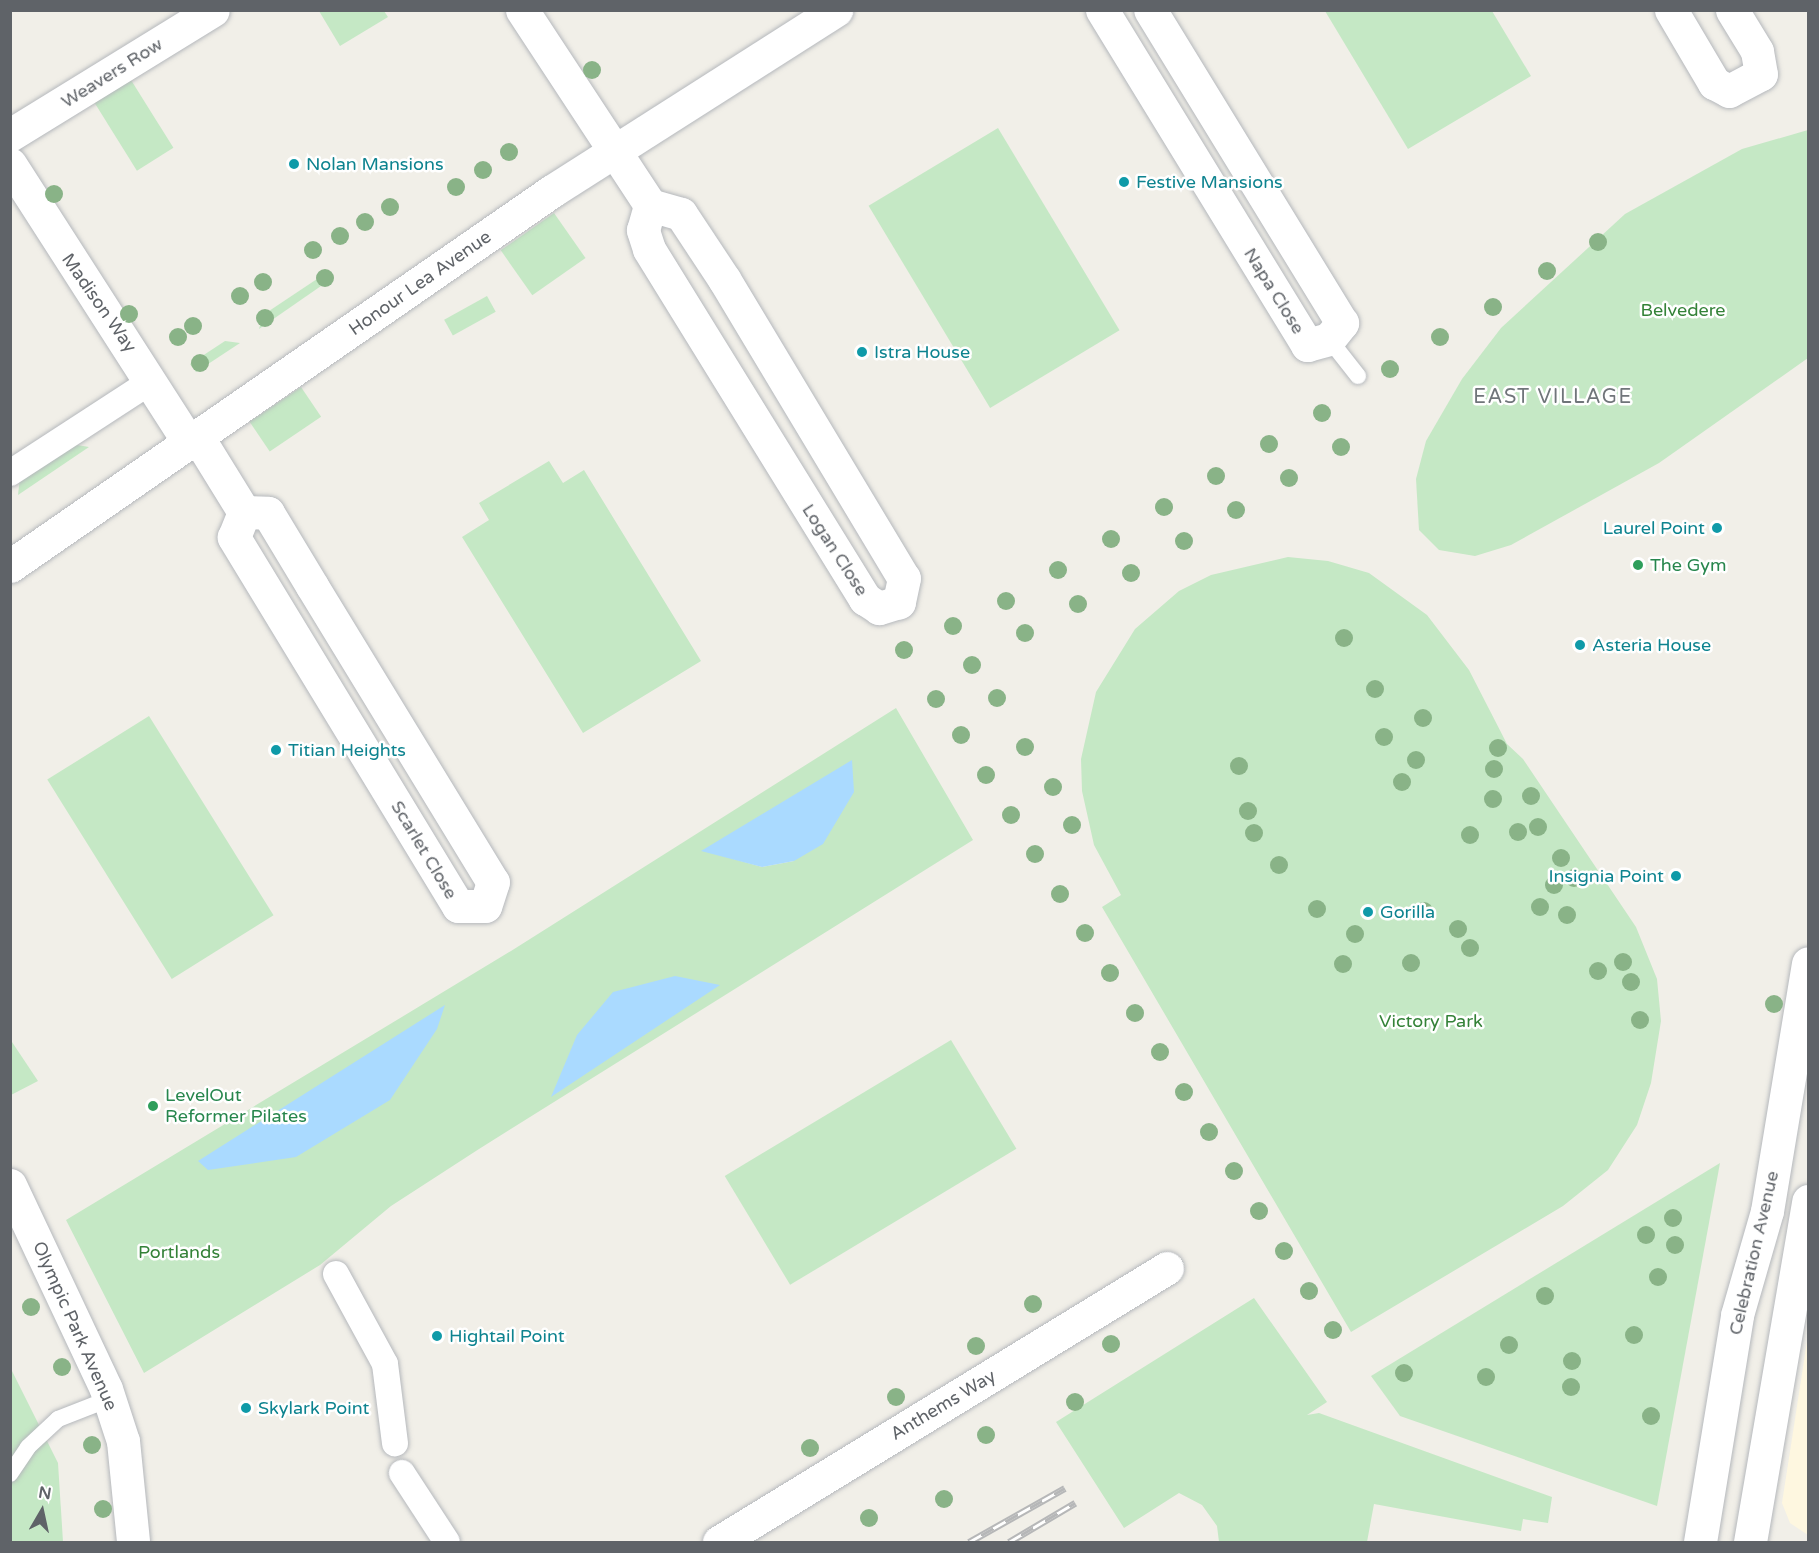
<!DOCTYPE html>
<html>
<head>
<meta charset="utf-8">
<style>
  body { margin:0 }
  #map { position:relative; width:1819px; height:1553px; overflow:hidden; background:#f1efe8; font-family:"Varela Round",sans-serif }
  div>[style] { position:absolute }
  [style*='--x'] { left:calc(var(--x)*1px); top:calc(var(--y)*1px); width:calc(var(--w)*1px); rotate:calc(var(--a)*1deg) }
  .commercial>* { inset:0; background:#fef7e0 }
  .green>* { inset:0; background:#c5e8c5; transform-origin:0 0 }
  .water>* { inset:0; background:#aadaff }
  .roads { filter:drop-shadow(0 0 2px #b5b8bc) drop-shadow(0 0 2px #b5b8bc) }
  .service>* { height:16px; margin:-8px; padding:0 8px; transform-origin:8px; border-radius:8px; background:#fff }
  .pedestrian>* { height:26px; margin:-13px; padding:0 13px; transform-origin:13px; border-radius:13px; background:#fff }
  .minor>* { height:33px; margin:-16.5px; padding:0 16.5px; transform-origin:16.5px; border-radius:16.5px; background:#fff }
  .tertiary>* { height:33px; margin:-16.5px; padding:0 16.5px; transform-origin:16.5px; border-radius:16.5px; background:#fff }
  .rail>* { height:7px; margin-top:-3.5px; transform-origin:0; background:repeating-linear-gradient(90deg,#fff 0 14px,#b6b7b8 0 28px); box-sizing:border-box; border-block:2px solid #b6b7b8 }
  .trees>* { width:18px; height:18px; margin:-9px; border-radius:50%; background:#89b387 }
  .dots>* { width:16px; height:16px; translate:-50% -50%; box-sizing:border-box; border:3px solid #fff; border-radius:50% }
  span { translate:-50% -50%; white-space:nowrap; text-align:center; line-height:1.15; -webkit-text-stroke:5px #fff; paint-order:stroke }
  .street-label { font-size:18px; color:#5f6368 }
  .culture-label { font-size:18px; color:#0d838f }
  .left { translate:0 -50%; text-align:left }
  .right { translate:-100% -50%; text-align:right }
  .park-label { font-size:18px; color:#348238 }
  .leisure-label { font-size:18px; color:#27864d }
  .neighbourhood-label { font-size:20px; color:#70757a; letter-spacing:1.5px }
  .frame { position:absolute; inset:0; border:12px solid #5f6368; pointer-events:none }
  .north { position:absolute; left:12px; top:1481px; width:60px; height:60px; -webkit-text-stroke:4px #fff; paint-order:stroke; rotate:9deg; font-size:16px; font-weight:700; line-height:24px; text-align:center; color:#5f6368 }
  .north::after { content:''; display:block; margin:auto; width:21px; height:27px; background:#5f6368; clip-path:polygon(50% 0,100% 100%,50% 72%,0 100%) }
</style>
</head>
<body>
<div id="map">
  <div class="commercial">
    <i style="clip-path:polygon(1808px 1335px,1808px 1535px,1790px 1523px,1782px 1503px)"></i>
  </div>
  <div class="green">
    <i style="clip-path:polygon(319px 11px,384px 11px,388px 17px,340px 46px)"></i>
    <i style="clip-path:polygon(1325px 11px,1492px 11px,1531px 76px,1408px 149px)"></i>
    <i style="left:131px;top:80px;width:80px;height:43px;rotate:58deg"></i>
    <i style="left:998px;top:128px;width:236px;height:151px;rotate:59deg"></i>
    <i style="clip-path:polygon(1808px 130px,1808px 358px,1659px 463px,1511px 545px,1475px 556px,1439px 550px,1419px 530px,1416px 479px,1426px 441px,1462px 379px,1501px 328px,1625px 214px,1742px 149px)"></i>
    <i style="left:554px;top:213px;width:55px;height:65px;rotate:55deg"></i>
    <i style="clip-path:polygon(329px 271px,334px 277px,259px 329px,263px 315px)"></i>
    <i style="left:487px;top:296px;width:18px;height:49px;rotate:61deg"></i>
    <i style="clip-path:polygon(225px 341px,240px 343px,196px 372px,190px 364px)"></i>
    <i style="left:301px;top:387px;width:36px;height:62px;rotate:56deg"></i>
    <i style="clip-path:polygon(71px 444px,89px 447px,18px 495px,20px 477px)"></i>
    <i style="clip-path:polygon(549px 461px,563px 483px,584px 470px,701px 661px,583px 733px,462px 537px,489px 520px,479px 503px)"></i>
    <i style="clip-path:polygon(1288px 557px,1328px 561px,1369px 573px,1427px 615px,1469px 670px,1507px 744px,1523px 759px,1636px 927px,1657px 979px,1661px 1021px,1651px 1083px,1637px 1125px,1608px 1170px,1563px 1206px,1351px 1332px,1102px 907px,1121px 895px,1094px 845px,1082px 791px,1081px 759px,1096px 692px,1135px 629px,1179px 591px,1211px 575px)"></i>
    <i style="clip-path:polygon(evenodd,896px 708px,973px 840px,479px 1149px,391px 1206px,320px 1265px,144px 1373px,66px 1220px,511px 951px,896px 708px,702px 850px,794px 861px,762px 867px,702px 850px)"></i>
    <i style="left:149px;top:716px;width:235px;height:120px;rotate:58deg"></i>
    <i style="clip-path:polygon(10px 1039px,38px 1081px,11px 1095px,10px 1095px)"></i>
    <i style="left:951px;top:1040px;width:127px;height:264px;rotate:59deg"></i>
    <i style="clip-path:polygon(1720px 1163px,1657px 1506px,1400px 1416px,1371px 1376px)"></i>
    <i style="clip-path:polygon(1254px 1298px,1327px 1402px,1307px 1415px,1319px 1413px,1552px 1497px,1548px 1523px,1523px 1519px,1521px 1531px,1374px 1504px,1367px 1542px,1219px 1542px,1217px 1526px,1202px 1505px,1179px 1493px,1124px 1528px,1056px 1422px)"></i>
    <i style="clip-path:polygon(10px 1367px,58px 1463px,63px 1542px,11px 1542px)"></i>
  </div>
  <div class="water">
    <i style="clip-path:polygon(852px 760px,854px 792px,823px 844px,794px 861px,762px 867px,701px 851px)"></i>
    <i style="clip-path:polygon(675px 976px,720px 985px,551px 1097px,577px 1035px,613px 992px)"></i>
    <i style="clip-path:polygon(445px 1005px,437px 1029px,390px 1100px,296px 1157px,208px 1170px,198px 1161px)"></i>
  </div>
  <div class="roads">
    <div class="service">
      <i style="--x:1329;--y:339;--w:47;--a:51.9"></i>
      <i style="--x:10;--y:1474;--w:32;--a:-56"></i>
      <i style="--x:28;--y:1447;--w:41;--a:-43"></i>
      <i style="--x:58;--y:1419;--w:55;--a:-21.4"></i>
    </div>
    <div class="pedestrian">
      <i style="--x:10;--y:473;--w:156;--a:-33"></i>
      <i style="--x:336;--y:1274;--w:102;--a:61.4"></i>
      <i style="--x:385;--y:1364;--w:80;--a:82.8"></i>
      <i style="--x:402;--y:1473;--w:82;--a:56.9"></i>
    </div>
    <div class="minor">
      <i style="--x:522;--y:10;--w:233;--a:56.7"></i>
      <i style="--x:1102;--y:10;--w:393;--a:58.5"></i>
      <i style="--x:1307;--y:345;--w:23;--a:-15"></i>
      <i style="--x:1329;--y:339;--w:21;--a:-51"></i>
      <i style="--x:1342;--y:323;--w:367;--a:-121.5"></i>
      <i style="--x:1671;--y:10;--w:85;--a:59.5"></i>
      <i style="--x:1714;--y:83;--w:17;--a:28"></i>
      <i style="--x:1729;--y:91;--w:36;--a:-28"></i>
      <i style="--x:1761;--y:74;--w:23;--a:-100"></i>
      <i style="--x:1757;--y:51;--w:48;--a:-121.4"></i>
      <i style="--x:10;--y:135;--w:238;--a:-31.6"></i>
      <i style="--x:10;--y:164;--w:329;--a:57.3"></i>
      <i style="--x:650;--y:205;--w:32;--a:16"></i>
      <i style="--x:681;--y:214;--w:78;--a:56.5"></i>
      <i style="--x:724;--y:279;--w:349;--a:59"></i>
      <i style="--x:904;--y:578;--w:25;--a:102"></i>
      <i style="--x:899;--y:602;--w:21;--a:163"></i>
      <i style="--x:879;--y:608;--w:17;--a:-147"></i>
      <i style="--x:865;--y:599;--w:411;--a:-121.7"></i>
      <i style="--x:649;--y:249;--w:20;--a:-108"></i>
      <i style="--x:643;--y:230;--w:26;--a:-74"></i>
      <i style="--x:197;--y:436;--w:89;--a:58.3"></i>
      <i style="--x:244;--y:512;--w:24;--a:2"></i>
      <i style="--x:268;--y:513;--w:85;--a:58.9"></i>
      <i style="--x:312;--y:586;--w:347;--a:58.6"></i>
      <i style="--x:493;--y:882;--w:25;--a:108"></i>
      <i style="--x:485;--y:906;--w:27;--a:180"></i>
      <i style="--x:458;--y:906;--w:432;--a:-121.3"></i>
      <i style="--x:234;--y:537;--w:27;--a:-68"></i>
      <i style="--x:10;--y:566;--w:659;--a:-34.68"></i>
      <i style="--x:552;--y:191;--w:337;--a:-32.5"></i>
      <i style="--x:10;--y:1185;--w:225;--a:64.8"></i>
      <i style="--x:106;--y:1389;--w:55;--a:71.9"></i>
      <i style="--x:123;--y:1441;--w:101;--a:84.3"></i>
      <i style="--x:719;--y:1542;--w:525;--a:-31.45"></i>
    </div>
    <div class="tertiary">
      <i style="--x:1700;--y:1542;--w:230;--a:-80.7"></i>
      <i style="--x:1737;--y:1315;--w:108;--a:-73.9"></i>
      <i style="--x:1767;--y:1211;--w:251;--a:-80.6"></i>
      <i style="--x:1750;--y:1542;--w:346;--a:-80.3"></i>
    </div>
  </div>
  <div class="rail">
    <i style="--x:969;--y:1542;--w:110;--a:-29.4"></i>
    <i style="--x:1009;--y:1542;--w:77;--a:-30.6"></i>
  </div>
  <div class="trees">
    <i style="left:592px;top:70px"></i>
    <i style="left:509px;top:152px"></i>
    <i style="left:483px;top:170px"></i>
    <i style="left:456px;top:187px"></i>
    <i style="left:54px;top:194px"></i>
    <i style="left:390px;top:207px"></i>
    <i style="left:365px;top:222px"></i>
    <i style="left:340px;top:236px"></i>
    <i style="left:1598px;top:242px"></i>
    <i style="left:313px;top:250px"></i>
    <i style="left:1547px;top:271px"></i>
    <i style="left:325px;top:278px"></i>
    <i style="left:263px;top:282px"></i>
    <i style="left:240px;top:296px"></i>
    <i style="left:1493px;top:307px"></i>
    <i style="left:129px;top:314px"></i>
    <i style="left:265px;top:318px"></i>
    <i style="left:193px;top:326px"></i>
    <i style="left:178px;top:337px"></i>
    <i style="left:1440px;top:337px"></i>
    <i style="left:200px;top:363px"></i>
    <i style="left:1390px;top:369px"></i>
    <i style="left:1322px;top:413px"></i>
    <i style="left:1269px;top:444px"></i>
    <i style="left:1341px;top:447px"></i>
    <i style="left:1216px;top:476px"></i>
    <i style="left:1289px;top:478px"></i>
    <i style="left:1164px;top:507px"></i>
    <i style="left:1236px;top:510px"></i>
    <i style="left:1111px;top:539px"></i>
    <i style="left:1184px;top:541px"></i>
    <i style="left:1058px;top:570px"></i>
    <i style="left:1131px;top:573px"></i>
    <i style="left:1006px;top:601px"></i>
    <i style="left:1078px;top:604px"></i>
    <i style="left:953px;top:626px"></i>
    <i style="left:1025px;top:633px"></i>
    <i style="left:1344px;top:638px"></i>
    <i style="left:904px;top:650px"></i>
    <i style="left:972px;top:665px"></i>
    <i style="left:1375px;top:689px"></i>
    <i style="left:997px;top:698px"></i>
    <i style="left:936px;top:699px"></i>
    <i style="left:1423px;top:718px"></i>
    <i style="left:961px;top:735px"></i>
    <i style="left:1384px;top:737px"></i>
    <i style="left:1025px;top:747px"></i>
    <i style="left:1498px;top:748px"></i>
    <i style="left:1416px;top:760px"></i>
    <i style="left:1239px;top:766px"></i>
    <i style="left:1494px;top:769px"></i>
    <i style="left:986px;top:775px"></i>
    <i style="left:1402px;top:782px"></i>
    <i style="left:1053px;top:787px"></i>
    <i style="left:1531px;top:796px"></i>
    <i style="left:1493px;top:799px"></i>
    <i style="left:1248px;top:811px"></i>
    <i style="left:1011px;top:815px"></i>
    <i style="left:1072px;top:825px"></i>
    <i style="left:1538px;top:827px"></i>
    <i style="left:1518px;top:832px"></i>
    <i style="left:1254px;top:833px"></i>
    <i style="left:1470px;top:835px"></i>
    <i style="left:1035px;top:854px"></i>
    <i style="left:1561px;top:858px"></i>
    <i style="left:1279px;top:865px"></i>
    <i style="left:1574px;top:878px"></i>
    <i style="left:1554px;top:885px"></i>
    <i style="left:1060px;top:894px"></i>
    <i style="left:1540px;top:907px"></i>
    <i style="left:1317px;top:909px"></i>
    <i style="left:1424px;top:911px"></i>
    <i style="left:1567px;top:915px"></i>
    <i style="left:1458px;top:929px"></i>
    <i style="left:1085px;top:933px"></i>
    <i style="left:1355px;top:934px"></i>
    <i style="left:1470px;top:948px"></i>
    <i style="left:1623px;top:962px"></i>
    <i style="left:1411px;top:963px"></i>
    <i style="left:1343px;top:964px"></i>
    <i style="left:1598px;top:971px"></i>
    <i style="left:1110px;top:973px"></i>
    <i style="left:1631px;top:982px"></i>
    <i style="left:1774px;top:1004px"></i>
    <i style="left:1135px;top:1013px"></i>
    <i style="left:1640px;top:1020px"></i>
    <i style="left:1160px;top:1052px"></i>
    <i style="left:1184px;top:1092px"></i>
    <i style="left:1209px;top:1132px"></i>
    <i style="left:1234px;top:1171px"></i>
    <i style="left:1259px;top:1211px"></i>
    <i style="left:1673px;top:1218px"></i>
    <i style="left:1646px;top:1235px"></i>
    <i style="left:1675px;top:1245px"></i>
    <i style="left:1284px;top:1251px"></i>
    <i style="left:1658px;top:1277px"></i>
    <i style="left:1309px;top:1291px"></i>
    <i style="left:1545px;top:1296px"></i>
    <i style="left:1033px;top:1304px"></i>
    <i style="left:31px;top:1307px"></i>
    <i style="left:1333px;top:1330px"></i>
    <i style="left:1634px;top:1335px"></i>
    <i style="left:1111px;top:1344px"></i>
    <i style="left:1509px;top:1345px"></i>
    <i style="left:976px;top:1346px"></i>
    <i style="left:1572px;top:1361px"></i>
    <i style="left:62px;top:1367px"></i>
    <i style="left:1404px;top:1373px"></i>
    <i style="left:1486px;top:1377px"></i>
    <i style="left:1571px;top:1387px"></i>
    <i style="left:896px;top:1397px"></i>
    <i style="left:1075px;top:1402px"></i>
    <i style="left:1651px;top:1416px"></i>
    <i style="left:986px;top:1435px"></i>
    <i style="left:92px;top:1445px"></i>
    <i style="left:810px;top:1448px"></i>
    <i style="left:944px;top:1499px"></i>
    <i style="left:103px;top:1509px"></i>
    <i style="left:869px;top:1518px"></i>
  </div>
  <div class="dots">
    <i style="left:294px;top:164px;background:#0f9aa8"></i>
    <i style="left:1124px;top:182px;background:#0f9aa8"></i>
    <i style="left:862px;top:352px;background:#0f9aa8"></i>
    <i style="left:1717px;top:528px;background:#0f9aa8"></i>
    <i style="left:1638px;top:565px;background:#2e9e5b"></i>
    <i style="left:1580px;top:645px;background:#0f9aa8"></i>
    <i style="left:276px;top:750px;background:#0f9aa8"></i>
    <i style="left:1676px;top:876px;background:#0f9aa8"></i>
    <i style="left:1368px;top:912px;background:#0f9aa8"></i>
    <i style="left:153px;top:1106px;background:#2e9e5b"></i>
    <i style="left:437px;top:1336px;background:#0f9aa8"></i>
    <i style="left:246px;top:1408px;background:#0f9aa8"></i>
  </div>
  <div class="street-label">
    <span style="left:112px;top:73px;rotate:-32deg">Weavers Row</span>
    <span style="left:420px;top:283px;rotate:-35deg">Honour Lea Avenue</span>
    <span style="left:1274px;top:291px;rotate:58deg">Napa Close</span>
    <span style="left:99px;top:303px;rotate:55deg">Madison Way</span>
    <span style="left:835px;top:550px;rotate:57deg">Logan Close</span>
    <span style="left:424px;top:850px;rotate:59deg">Scarlet Close</span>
    <span style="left:1754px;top:1253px;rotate:-77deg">Celebration Avenue</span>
    <span style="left:75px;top:1326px;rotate:66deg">Olympic Park Avenue</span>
    <span style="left:943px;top:1405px;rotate:-31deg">Anthems Way</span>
  </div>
  <div class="culture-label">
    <span class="left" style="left:306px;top:164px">Nolan Mansions</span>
    <span class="left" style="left:1136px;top:182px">Festive Mansions</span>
    <span class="left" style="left:874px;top:352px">Istra House</span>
    <span class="right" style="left:1705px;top:528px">Laurel Point</span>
    <span class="left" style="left:1592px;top:645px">Asteria House</span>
    <span class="left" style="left:288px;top:750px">Titian Heights</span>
    <span class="right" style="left:1664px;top:876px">Insignia Point</span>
    <span class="left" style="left:1380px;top:912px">Gorilla</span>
    <span class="left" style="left:449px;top:1336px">Hightail Point</span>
    <span class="left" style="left:258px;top:1408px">Skylark Point</span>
  </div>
  <div class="park-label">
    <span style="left:1683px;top:310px">Belvedere</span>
    <span style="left:1431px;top:1021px">Victory Park</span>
    <span style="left:179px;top:1252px">Portlands</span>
  </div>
  <div class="leisure-label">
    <span class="left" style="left:1650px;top:565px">The Gym</span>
    <span class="left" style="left:165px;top:1106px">LevelOut<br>Reformer Pilates</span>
  </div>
  <div class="neighbourhood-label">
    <span style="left:1553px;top:397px">EAST VILLAGE</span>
  </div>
  <div class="frame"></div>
  <div class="north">N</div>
</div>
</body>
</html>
